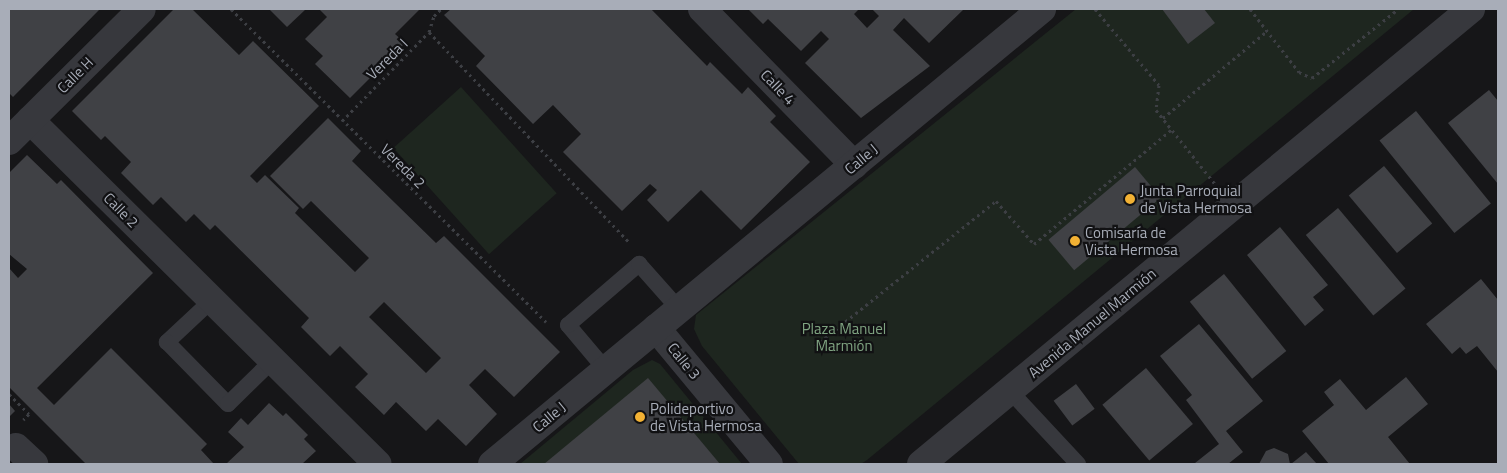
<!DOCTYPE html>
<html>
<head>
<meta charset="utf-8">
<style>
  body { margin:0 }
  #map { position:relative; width:1507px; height:473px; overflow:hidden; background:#161618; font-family:"Titillium Web",sans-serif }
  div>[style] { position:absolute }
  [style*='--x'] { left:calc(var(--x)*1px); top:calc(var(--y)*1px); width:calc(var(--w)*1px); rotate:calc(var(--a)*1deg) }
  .green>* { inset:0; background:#1e261f; transform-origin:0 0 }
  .building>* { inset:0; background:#404145; transform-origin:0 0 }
  .path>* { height:3px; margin-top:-1.5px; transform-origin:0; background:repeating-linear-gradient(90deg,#3d3f44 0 2.5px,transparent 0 6.5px) }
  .lane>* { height:16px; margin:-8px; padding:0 8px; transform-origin:8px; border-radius:8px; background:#37383d }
  .street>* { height:28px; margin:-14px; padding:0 14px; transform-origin:14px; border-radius:14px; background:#37383d }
  .dots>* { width:14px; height:14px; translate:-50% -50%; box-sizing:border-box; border:2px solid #111113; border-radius:50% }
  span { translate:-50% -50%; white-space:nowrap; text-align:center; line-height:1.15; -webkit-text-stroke:4.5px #111113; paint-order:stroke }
  .street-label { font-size:15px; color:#a8adb8 }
  .poi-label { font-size:15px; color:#a8adb8 }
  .left { translate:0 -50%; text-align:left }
  .park-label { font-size:15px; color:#7fa381 }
  .frame { position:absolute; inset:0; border:10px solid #a8adb8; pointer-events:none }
</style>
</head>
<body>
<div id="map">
  <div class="green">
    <i style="clip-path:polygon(1076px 9px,1414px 9px,867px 460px,861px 464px,799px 464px,702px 346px,694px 329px,696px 315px)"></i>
    <i style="left:461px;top:87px;width:143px;height:91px;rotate:48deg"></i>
    <i style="clip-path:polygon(652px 360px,660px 364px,742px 464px,520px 464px,633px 370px)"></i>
  </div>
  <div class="building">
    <i style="clip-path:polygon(9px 9px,100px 9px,13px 97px,9px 93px)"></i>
    <i style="clip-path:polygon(evenodd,174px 9px,192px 9px,239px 55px,253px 41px,319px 106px,250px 176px,257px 183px,265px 175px,299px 208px,295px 213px,355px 272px,369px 258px,311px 201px,303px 209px,270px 176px,328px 118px,361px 151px,352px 161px,436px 243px,444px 236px,560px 352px,514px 397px,485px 369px,469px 385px,497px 414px,466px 446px,438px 419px,426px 431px,396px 402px,384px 415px,355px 387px,368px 374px,340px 346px,330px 356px,301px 327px,309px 318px,215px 225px,210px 230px,194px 214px,186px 222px,161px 197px,153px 205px,121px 173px,131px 162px,105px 136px,101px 140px,72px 111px,174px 9px,384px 302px,441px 358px,426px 373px,369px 317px,384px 302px)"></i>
    <i style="clip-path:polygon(269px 9px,306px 9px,287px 27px)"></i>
    <i style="clip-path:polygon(319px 9px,420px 9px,395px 34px,405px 43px,350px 98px,315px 64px,323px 56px,305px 39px,327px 17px)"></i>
    <i style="clip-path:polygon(451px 9px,651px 9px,707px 66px,710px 62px,742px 94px,748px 87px,776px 116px,770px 122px,810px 162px,741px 230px,701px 190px,668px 222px,647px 200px,657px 190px,650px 184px,622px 211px,563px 152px,581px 134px,553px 105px,533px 124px,476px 66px,485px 56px,444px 15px)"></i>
    <i style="clip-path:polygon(748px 9px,859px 9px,854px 14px,867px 28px,879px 16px,872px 9px,964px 9px,929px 43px,904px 18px,893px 30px,930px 66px,861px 118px,805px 63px,829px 39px,821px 31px,801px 51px,768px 19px,763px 24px)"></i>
    <i style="clip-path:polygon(1162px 9px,1204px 9px,1215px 23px,1188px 44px)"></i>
    <i style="clip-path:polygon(1489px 90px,1498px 101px,1498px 184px,1448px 123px)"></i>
    <i style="left:1416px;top:111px;width:119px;height:47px;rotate:51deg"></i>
    <i style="clip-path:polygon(27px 155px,57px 184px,61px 180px,153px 273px,37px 388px,54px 405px,111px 348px,207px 444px,201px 450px,214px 464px,86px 464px,9px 387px,9px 268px,18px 278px,27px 269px,9px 254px,9px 173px)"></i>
    <i style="left:1384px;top:166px;width:75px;height:46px;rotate:50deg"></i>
    <i style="left:1135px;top:167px;width:40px;height:113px;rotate:50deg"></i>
    <i style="left:1338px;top:208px;width:105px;height:42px;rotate:50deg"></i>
    <i style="clip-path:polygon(1280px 227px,1328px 285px,1313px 297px,1324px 310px,1305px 326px,1247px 255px)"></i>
    <i style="left:1224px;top:274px;width:99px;height:44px;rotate:51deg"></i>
    <i style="clip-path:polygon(1481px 279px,1498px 300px,1498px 372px,1477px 346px,1466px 354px,1460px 347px,1452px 354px,1426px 324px)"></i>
    <i style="clip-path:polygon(1199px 324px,1263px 401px,1226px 431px,1243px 452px,1228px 464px,1195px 463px,1219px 444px,1186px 400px,1192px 395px,1160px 356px)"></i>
    <i style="left:1146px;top:368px;width:73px;height:57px;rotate:50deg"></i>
    <i style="clip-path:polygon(1406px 377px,1428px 404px,1388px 437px,1410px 464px,1329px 464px,1302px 431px,1334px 405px,1324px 392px,1340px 379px,1366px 410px)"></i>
    <i style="clip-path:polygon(648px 378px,720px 464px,544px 464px)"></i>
    <i style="left:1076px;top:384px;width:31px;height:28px;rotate:53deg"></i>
    <i style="clip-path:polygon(269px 403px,283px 416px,286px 413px,308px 435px,304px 439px,316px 451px,302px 464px,226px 464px,244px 447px,228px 432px,241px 418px,248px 425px)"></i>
    <i style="clip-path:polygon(9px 404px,15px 411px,9px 417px)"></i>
    <i style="clip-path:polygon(1274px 448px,1288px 454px,1290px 464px,1259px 464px,1266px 451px)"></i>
    <i style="clip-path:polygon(1306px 452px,1317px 464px,1291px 464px)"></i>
  </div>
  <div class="path">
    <i style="--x:231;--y:9;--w:444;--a:44.8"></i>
    <i style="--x:1095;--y:9;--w:99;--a:49.9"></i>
    <i style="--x:1159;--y:85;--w:25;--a:97"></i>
    <i style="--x:1156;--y:110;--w:95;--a:51.4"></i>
    <i style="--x:1250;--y:9;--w:80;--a:52.1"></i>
    <i style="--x:1299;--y:72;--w:14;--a:25"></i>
    <i style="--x:1312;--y:78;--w:110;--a:-38.7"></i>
    <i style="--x:429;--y:32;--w:291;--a:46.4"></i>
    <i style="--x:1163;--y:118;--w:136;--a:-39.9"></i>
    <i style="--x:342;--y:121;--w:124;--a:-45.7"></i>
    <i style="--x:429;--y:32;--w:17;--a:-73"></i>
    <i style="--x:434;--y:16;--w:10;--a:-45"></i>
    <i style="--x:815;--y:346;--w:232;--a:-38.7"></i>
    <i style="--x:996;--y:201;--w:57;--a:48.5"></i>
    <i style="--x:1034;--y:244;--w:180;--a:-39.8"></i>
    <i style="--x:9;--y:394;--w:28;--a:45"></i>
    <i style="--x:29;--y:414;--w:8;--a:135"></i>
  </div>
  <div class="lane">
    <i style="--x:212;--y:300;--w:62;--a:137"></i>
    <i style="--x:167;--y:342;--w:87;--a:45.5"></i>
    <i style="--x:228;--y:404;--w:63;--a:-44.4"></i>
    <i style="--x:606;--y:370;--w:59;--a:-130.2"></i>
    <i style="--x:568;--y:325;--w:94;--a:-40.7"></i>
    <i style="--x:639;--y:264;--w:60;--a:48.4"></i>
    <i style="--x:1010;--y:391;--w:100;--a:47"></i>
  </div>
  <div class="street">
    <i style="--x:702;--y:9;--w:218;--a:45.7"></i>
    <i style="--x:30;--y:120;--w:489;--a:44.7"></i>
    <i style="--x:9;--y:141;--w:187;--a:-44.8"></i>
    <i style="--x:656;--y:328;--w:177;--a:50.3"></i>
    <i style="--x:16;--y:447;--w:25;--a:43"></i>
    <i style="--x:492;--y:464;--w:714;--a:-39.6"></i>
    <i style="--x:921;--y:464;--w:714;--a:-39.6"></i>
  </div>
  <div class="dots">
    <i style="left:1130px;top:199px;background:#f2b134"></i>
    <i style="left:1075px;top:241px;background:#f2b134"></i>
    <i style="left:640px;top:417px;background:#f2b134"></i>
  </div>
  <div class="street-label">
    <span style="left:387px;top:59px;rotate:-45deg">Vereda I</span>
    <span style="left:75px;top:75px;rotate:-45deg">Calle H</span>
    <span style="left:778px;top:87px;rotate:46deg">Calle 4</span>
    <span style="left:861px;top:159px;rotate:-40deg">Calle J</span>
    <span style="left:403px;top:166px;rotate:45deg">Vereda 2</span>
    <span style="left:121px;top:210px;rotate:45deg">Calle 2</span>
    <span style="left:1092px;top:323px;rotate:-40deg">Avenida Manuel Marmión</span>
    <span style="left:684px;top:361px;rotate:51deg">Calle 3</span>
    <span style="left:549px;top:417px;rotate:-40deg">Calle J</span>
  </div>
  <div class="poi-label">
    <span class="left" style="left:1140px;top:199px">Junta Parroquial<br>de Vista Hermosa</span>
    <span class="left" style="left:1085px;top:241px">Comisaría de<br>Vista Hermosa</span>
    <span class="left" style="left:650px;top:417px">Polideportivo<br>de Vista Hermosa</span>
  </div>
  <div class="park-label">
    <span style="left:844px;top:337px">Plaza Manuel<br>Marmión</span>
  </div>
  <div class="frame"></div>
</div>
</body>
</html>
